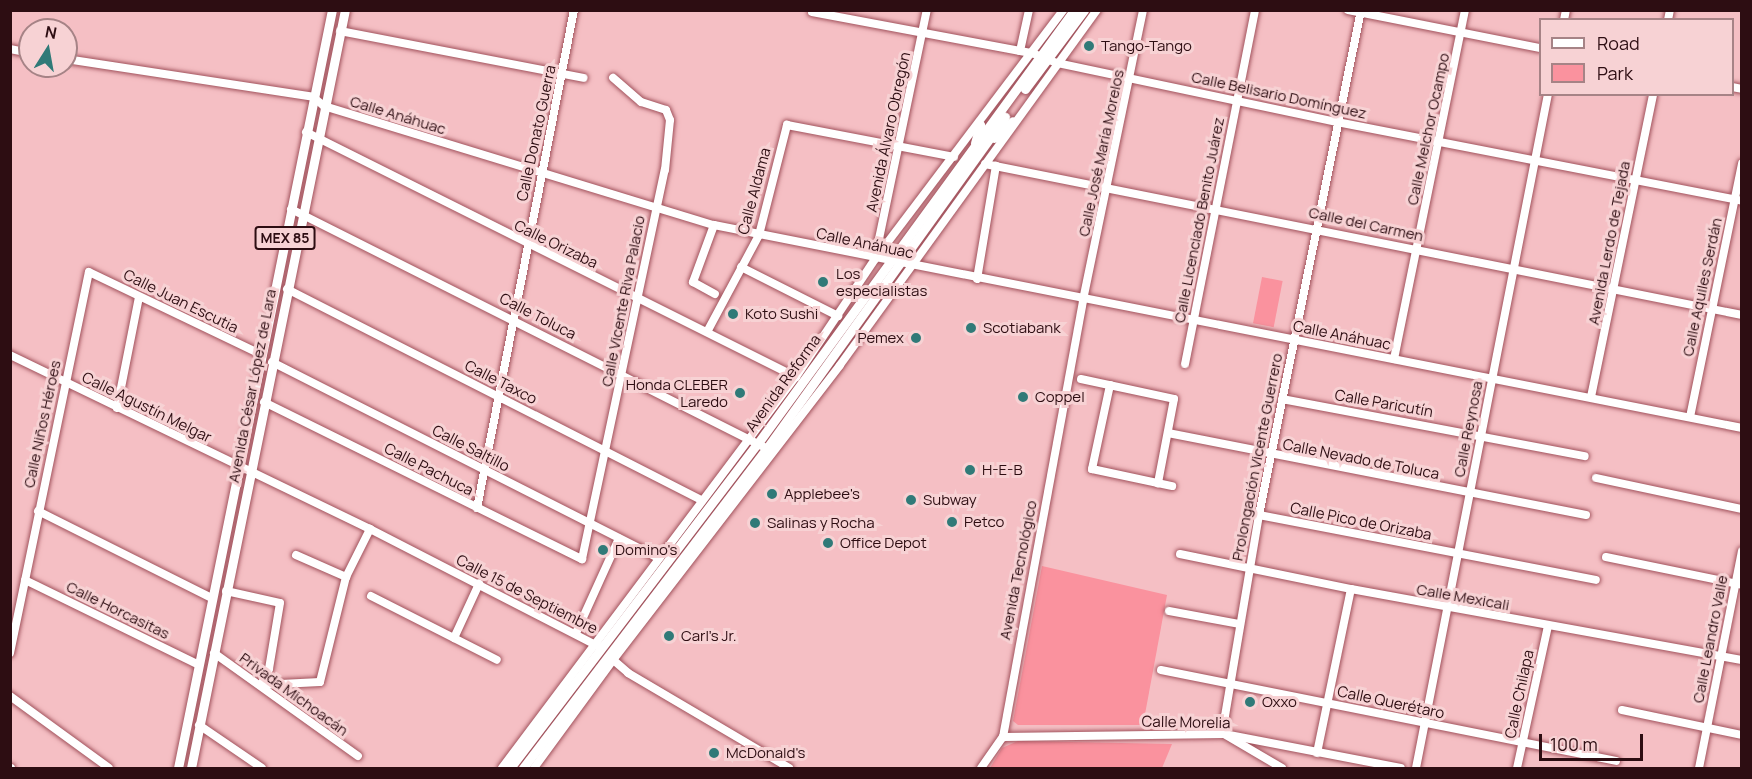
<!DOCTYPE html>
<html>
<head>
<meta charset="utf-8">
<style>
  body { margin:0 }
  #map { position:relative; width:1752px; height:779px; overflow:hidden; background:#f5bfc4; font-family:Manrope,sans-serif }
  div>[style] { position:absolute }
  [style*='--x'] { left:calc(var(--x)*1px); top:calc(var(--y)*1px); width:calc(var(--w)*1px); rotate:calc(var(--a)*1deg) }
  .green>* { inset:0; background:#fa929e; transform-origin:0 0 }
  .roads { filter:drop-shadow(0 0 2px #a1525c) drop-shadow(0 0 2px #a1525c) }
  .minor>* { height:8px; margin:-4px; padding:0 4px; transform-origin:4px; border-radius:4px; background:#fff }
  .major>* { height:9px; margin:-4.5px; padding:0 4.5px; transform-origin:4.5px; border-radius:4.5px; background:#fff }
  .dots>* { width:16px; height:16px; translate:-50% -50%; box-sizing:border-box; border:3px solid #f7d2d4; border-radius:50% }
  span { translate:-50% -50%; white-space:nowrap; text-align:center; line-height:1.15; -webkit-text-stroke:6px #f7d2d4; paint-order:stroke }
  .shield-label span { padding:2px 4px; background:#f7d2d4; border:2px solid; border-radius:4px; -webkit-text-stroke-width:0 }
  .shield-label { font-size:14px; color:#2d0d12; font-weight:700 }
  .poi-label { font-size:15px; color:#2d0d12 }
  .left { translate:0 -50%; text-align:left }
  .right { translate:-100% -50%; text-align:right }
  .street-label { font-size:15px; color:#2d0d12 }
  .frame { position:absolute; inset:0; border:12px solid #2d0d12; pointer-events:none }
  .legend { position:absolute; left:1539px; top:18px; width:195px; height:78px; box-sizing:border-box; background:#f7d2d4; border:2px solid #a68386; margin:0; padding:8px 10px; list-style:none; font-size:18px; color:#2d0d12 }
  .legend li { display:flex; align-items:center; gap:12px; height:30px }
  .legend b { width:30px; border:2px solid #a68386 }
  .north { position:absolute; left:18px; top:18px; width:60px; height:60px; box-sizing:border-box; background:#f7d2d4; border:2px solid #a68386; border-radius:50%; rotate:11deg; font-size:16px; font-weight:700; line-height:24px; text-align:center; color:#2d0d12 }
  .north::after { content:''; display:block; margin:auto; width:21px; height:27px; background:#307a78; clip-path:polygon(50% 0,100% 100%,50% 72%,0 100%) }
  .scale { position:absolute; left:1539px; top:734px; width:104px; height:27px; box-sizing:border-box; border:3px solid #2d0d12; border-top:0; padding-left:8px; font-size:18px; line-height:21px; white-space:nowrap; color:#2d0d12; -webkit-text-stroke:4px #f7d2d4; paint-order:stroke }
</style>
</head>
<body>
<div id="map">
  <div class="green">
    <i style="left:1262px;top:277px;width:21px;height:47px;rotate:11deg"></i>
    <i style="clip-path:polygon(1042px 566px,1167px 595px,1143px 725px,1018px 725px,1013px 721px)"></i>
    <i style="clip-path:polygon(1018px 741px,1172px 744px,1162px 768px,990px 768px,1002px 748px)"></i>
  </div>
  <div class="roads">
    <div class="minor">
      <i style="--x:1348;--y:10;--w:196;--a:11.2"></i>
      <i style="--x:812;--y:12;--w:224;--a:10.6"></i>
      <i style="--x:1032;--y:53;--w:27;--a:22"></i>
      <i style="--x:1057;--y:63;--w:286;--a:11.9"></i>
      <i style="--x:1337;--y:122;--w:413;--a:11"></i>
      <i style="--x:1564;--y:20;--w:10;--a:-79"></i>
      <i style="--x:1668;--y:20;--w:10;--a:-79"></i>
      <i style="--x:340;--y:31;--w:248;--a:10.9"></i>
      <i style="--x:10;--y:49;--w:20;--a:11"></i>
      <i style="--x:1020;--y:51;--w:42;--a:-77.6"></i>
      <i style="--x:66;--y:59;--w:250;--a:8.7"></i>
      <i style="--x:313;--y:97;--w:14;--a:39"></i>
      <i style="--x:324;--y:106;--w:408;--a:17"></i>
      <i style="--x:714;--y:225;--w:1048;--a:11.17"></i>
      <i style="--x:1732;--y:87;--w:10;--a:11"></i>
      <i style="--x:306;--y:132;--w:548;--a:26.57"></i>
      <i style="--x:985;--y:164;--w:772;--a:11.28"></i>
      <i style="--x:291;--y:209;--w:538;--a:26.71"></i>
      <i style="--x:714;--y:225;--w:61;--a:110.2"></i>
      <i style="--x:693;--y:282;--w:25;--a:29"></i>
      <i style="--x:875;--y:258;--w:253;--a:-78.2"></i>
      <i style="--x:741;--y:267;--w:109;--a:26.8"></i>
      <i style="--x:977;--y:279;--w:115;--a:-80.5"></i>
      <i style="--x:287;--y:289;--w:466;--a:27"></i>
      <i style="--x:707;--y:332;--w:110;--a:-61.8"></i>
      <i style="--x:759;--y:235;--w:114;--a:-75.7"></i>
      <i style="--x:787;--y:125;--w:170;--a:10.8"></i>
      <i style="--x:10;--y:355;--w:400;--a:25.8"></i>
      <i style="--x:370;--y:529;--w:256;--a:27.2"></i>
      <i style="--x:1394;--y:359;--w:356;--a:-78.5"></i>
      <i style="--x:272;--y:362;--w:433;--a:26.9"></i>
      <i style="--x:1185;--y:364;--w:361;--a:-78.8"></i>
      <i style="--x:1081;--y:379;--w:95;--a:12.1"></i>
      <i style="--x:1174;--y:399;--w:86;--a:100.8"></i>
      <i style="--x:1110;--y:385;--w:86;--a:102.1"></i>
      <i style="--x:1092;--y:469;--w:82;--a:12"></i>
      <i style="--x:1591;--y:397;--w:309;--a:-78.4"></i>
      <i style="--x:1282;--y:399;--w:308;--a:10.7"></i>
      <i style="--x:264;--y:402;--w:355;--a:26.3"></i>
      <i style="--x:582;--y:559;--w:398;--a:-78"></i>
      <i style="--x:665;--y:170;--w:50;--a:-84.3"></i>
      <i style="--x:670;--y:120;--w:11;--a:-112"></i>
      <i style="--x:666;--y:110;--w:26;--a:-162"></i>
      <i style="--x:641;--y:102;--w:37;--a:-139"></i>
      <i style="--x:117;--y:408;--w:113;--a:-78.8"></i>
      <i style="--x:1690;--y:417;--w:259;--a:-78.4"></i>
      <i style="--x:1168;--y:433;--w:426;--a:11.1"></i>
      <i style="--x:1596;--y:478;--w:149;--a:12"></i>
      <i style="--x:477;--y:508;--w:507;--a:-78.98"></i>
      <i style="--x:38;--y:511;--w:195;--a:26.6"></i>
      <i style="--x:1259;--y:515;--w:343;--a:10.9"></i>
      <i style="--x:1180;--y:554;--w:175;--a:11.6"></i>
      <i style="--x:1351;--y:589;--w:397;--a:10.3"></i>
      <i style="--x:296;--y:555;--w:55;--a:23.7"></i>
      <i style="--x:1606;--y:557;--w:139;--a:11.6"></i>
      <i style="--x:25;--y:580;--w:194;--a:26"></i>
      <i style="--x:226;--y:591;--w:55;--a:12.5"></i>
      <i style="--x:280;--y:603;--w:67;--a:99.5"></i>
      <i style="--x:269;--y:669;--w:18;--a:117"></i>
      <i style="--x:371;--y:596;--w:141;--a:26.9"></i>
      <i style="--x:1169;--y:611;--w:71;--a:10.5"></i>
      <i style="--x:576;--y:633;--w:104;--a:-65.6"></i>
      <i style="--x:454;--y:638;--w:60;--a:-65.2"></i>
      <i style="--x:10;--y:653;--w:389;--a:-78.3"></i>
      <i style="--x:89;--y:272;--w:192;--a:25.6"></i>
      <i style="--x:214;--y:653;--w:177;--a:35.6"></i>
      <i style="--x:611;--y:658;--w:23;--a:41"></i>
      <i style="--x:628;--y:673;--w:187;--a:30.5"></i>
      <i style="--x:1161;--y:670;--w:464;--a:11.3"></i>
      <i style="--x:261;--y:685;--w:59;--a:-2.9"></i>
      <i style="--x:320;--y:682;--w:108;--a:-76.1"></i>
      <i style="--x:346;--y:577;--w:54;--a:-63.4"></i>
      <i style="--x:10;--y:696;--w:122;--a:36"></i>
      <i style="--x:1622;--y:710;--w:123;--a:11.8"></i>
      <i style="--x:199;--y:725;--w:76;--a:34.3"></i>
      <i style="--x:1003;--y:737;--w:221;--a:-0.8"></i>
      <i style="--x:1224;--y:734;--w:180;--a:10.9"></i>
      <i style="--x:1317;--y:753;--w:167;--a:-78.3"></i>
      <i style="--x:10;--y:768;--w:1;--a:0"></i>
      <i style="--x:502;--y:768;--w:489;--a:-53.1"></i>
      <i style="--x:796;--y:377;--w:142;--a:-56.2"></i>
      <i style="--x:875;--y:259;--w:312;--a:-52.9"></i>
      <i style="--x:534;--y:768;--w:134;--a:-53.8"></i>
      <i style="--x:613;--y:660;--w:372;--a:-52.4"></i>
      <i style="--x:840;--y:365;--w:438;--a:-54.1"></i>
      <i style="--x:981;--y:768;--w:38;--a:-55"></i>
      <i style="--x:1003;--y:737;--w:444;--a:-79.6"></i>
      <i style="--x:1083;--y:300;--w:296;--a:-78.3"></i>
      <i style="--x:1282;--y:768;--w:67;--a:-149.6"></i>
      <i style="--x:1224;--y:734;--w:18;--a:-87"></i>
      <i style="--x:1225;--y:716;--w:204;--a:-80.4"></i>
      <i style="--x:1259;--y:515;--w:515;--a:-78.58"></i>
      <i style="--x:1416;--y:768;--w:687;--a:-78.92"></i>
      <i style="--x:1517;--y:768;--w:145;--a:-77.7"></i>
      <i style="--x:1699;--y:768;--w:221;--a:-78.8"></i>
    </div>
    <div class="major">
      <i style="--x:1025;--y:89;--w:99;--a:-53.2"></i>
      <i style="--x:994;--y:138;--w:25;--a:-42"></i>
      <i style="--x:975;--y:143;--w:19;--a:-74"></i>
      <i style="--x:178;--y:768;--w:773;--a:-78.52"></i>
      <i style="--x:191;--y:768;--w:773;--a:-78.52"></i>
      <i style="--x:510;--y:768;--w:409;--a:-52.7"></i>
      <i style="--x:758;--y:443;--w:536;--a:-53.88"></i>
      <i style="--x:523;--y:768;--w:402;--a:-52.7"></i>
      <i style="--x:767;--y:448;--w:408;--a:-54.3"></i>
    </div>
  </div>
  <div class="dots">
    <i style="left:1089px;top:46px;background:#307a78"></i>
    <i style="left:823px;top:282px;background:#307a78"></i>
    <i style="left:733px;top:314px;background:#307a78"></i>
    <i style="left:971px;top:328px;background:#307a78"></i>
    <i style="left:916px;top:338px;background:#307a78"></i>
    <i style="left:740px;top:393px;background:#307a78"></i>
    <i style="left:1023px;top:397px;background:#307a78"></i>
    <i style="left:970px;top:470px;background:#307a78"></i>
    <i style="left:772px;top:494px;background:#307a78"></i>
    <i style="left:911px;top:500px;background:#307a78"></i>
    <i style="left:952px;top:522px;background:#307a78"></i>
    <i style="left:755px;top:523px;background:#307a78"></i>
    <i style="left:828px;top:543px;background:#307a78"></i>
    <i style="left:603px;top:550px;background:#307a78"></i>
    <i style="left:669px;top:636px;background:#307a78"></i>
    <i style="left:1250px;top:702px;background:#307a78"></i>
    <i style="left:714px;top:753px;background:#307a78"></i>
  </div>
  <div class="shield-label">
    <span style="left:285px;top:238px">MEX 85</span>
  </div>
  <div class="poi-label">
    <span class="left" style="left:1101px;top:46px">Tango-Tango</span>
    <span class="left" style="left:836px;top:282px">Los<br>especialistas</span>
    <span class="left" style="left:745px;top:314px">Koto Sushi</span>
    <span class="left" style="left:983px;top:328px">Scotiabank</span>
    <span class="right" style="left:904px;top:338px">Pemex</span>
    <span class="right" style="left:728px;top:393px">Honda CLEBER<br>Laredo</span>
    <span class="left" style="left:1035px;top:397px">Coppel</span>
    <span class="left" style="left:982px;top:470px">H-E-B</span>
    <span class="left" style="left:784px;top:494px">Applebee's</span>
    <span class="left" style="left:923px;top:500px">Subway</span>
    <span class="left" style="left:964px;top:522px">Petco</span>
    <span class="left" style="left:767px;top:523px">Salinas y Rocha</span>
    <span class="left" style="left:840px;top:543px">Office Depot</span>
    <span class="left" style="left:615px;top:550px">Domino's</span>
    <span class="left" style="left:681px;top:636px">Carl's Jr.</span>
    <span class="left" style="left:1262px;top:702px">Oxxo</span>
    <span class="left" style="left:726px;top:753px">McDonald's</span>
  </div>
  <div class="street-label">
    <span style="left:1279px;top:95px;rotate:12deg">Calle Belisario Domínguez</span>
    <span style="left:398px;top:115px;rotate:17deg">Calle Anáhuac</span>
    <span style="left:1428px;top:129px;rotate:-78deg">Calle Melchor Ocampo</span>
    <span style="left:888px;top:132px;rotate:-78deg">Avenida Álvaro Obregón</span>
    <span style="left:536px;top:133px;rotate:-78deg">Calle Donato Guerra</span>
    <span style="left:1101px;top:153px;rotate:-78deg">Calle José María Morelos</span>
    <span style="left:754px;top:191px;rotate:-75deg">Calle Aldama</span>
    <span style="left:1199px;top:220px;rotate:-79deg">Calle Licenciado Benito Juárez</span>
    <span style="left:1366px;top:224px;rotate:12deg">Calle del Carmen</span>
    <span style="left:865px;top:243px;rotate:12deg">Calle Anáhuac</span>
    <span style="left:1609px;top:243px;rotate:-79deg">Avenida Lerdo de Tejada</span>
    <span style="left:556px;top:244px;rotate:26deg">Calle Orizaba</span>
    <span style="left:1702px;top:287px;rotate:-78deg">Calle Aquiles Serdán</span>
    <span style="left:181px;top:301px;rotate:26deg">Calle Juan Escutia</span>
    <span style="left:623px;top:301px;rotate:-79deg">Calle Vicente Riva Palacio</span>
    <span style="left:538px;top:316px;rotate:27deg">Calle Toluca</span>
    <span style="left:1342px;top:335px;rotate:11deg">Calle Anáhuac</span>
    <span style="left:501px;top:382px;rotate:27deg">Calle Taxco</span>
    <span style="left:783px;top:383px;rotate:-54deg">Avenida Reforma</span>
    <span style="left:252px;top:386px;rotate:-79deg">Avenida César López de Lara</span>
    <span style="left:1384px;top:403px;rotate:10deg">Calle Paricutín</span>
    <span style="left:147px;top:407px;rotate:26deg">Calle Agustín Melgar</span>
    <span style="left:42px;top:424px;rotate:-78deg">Calle Niños Héroes</span>
    <span style="left:1468px;top:429px;rotate:-79deg">Calle Reynosa</span>
    <span style="left:471px;top:448px;rotate:27deg">Calle Saltillo</span>
    <span style="left:1257px;top:457px;rotate:-79deg">Prolongación Vicente Guerrero</span>
    <span style="left:1361px;top:459px;rotate:11deg">Calle Nevado de Toluca</span>
    <span style="left:429px;top:469px;rotate:27deg">Calle Pachuca</span>
    <span style="left:1361px;top:521px;rotate:11deg">Calle Pico de Orizaba</span>
    <span style="left:1018px;top:570px;rotate:-79deg">Avenida Tecnológico</span>
    <span style="left:527px;top:594px;rotate:27deg">Calle 15 de Septiembre</span>
    <span style="left:1463px;top:597px;rotate:10deg">Calle Mexicali</span>
    <span style="left:118px;top:610px;rotate:26deg">Calle Horcasitas</span>
    <span style="left:1710px;top:639px;rotate:-79deg">Calle Leandro Valle</span>
    <span style="left:294px;top:694px;rotate:36deg">Privada Michoacán</span>
    <span style="left:1519px;top:694px;rotate:-78deg">Calle Chilapa</span>
    <span style="left:1391px;top:702px;rotate:12deg">Calle Querétaro</span>
    <span style="left:1186px;top:722px;rotate:1deg">Calle Morelia</span>
  </div>
  <div class="frame"></div>
  <ul class="legend">
  <li><b style="height:8px;background:#fff"></b>Road</li>
  <li><b style="height:16px;background:#fa929e"></b>Park</li>
  </ul>
  <div class="north">N</div>
  <div class="scale">100 m</div>
</div>
</body>
</html>
